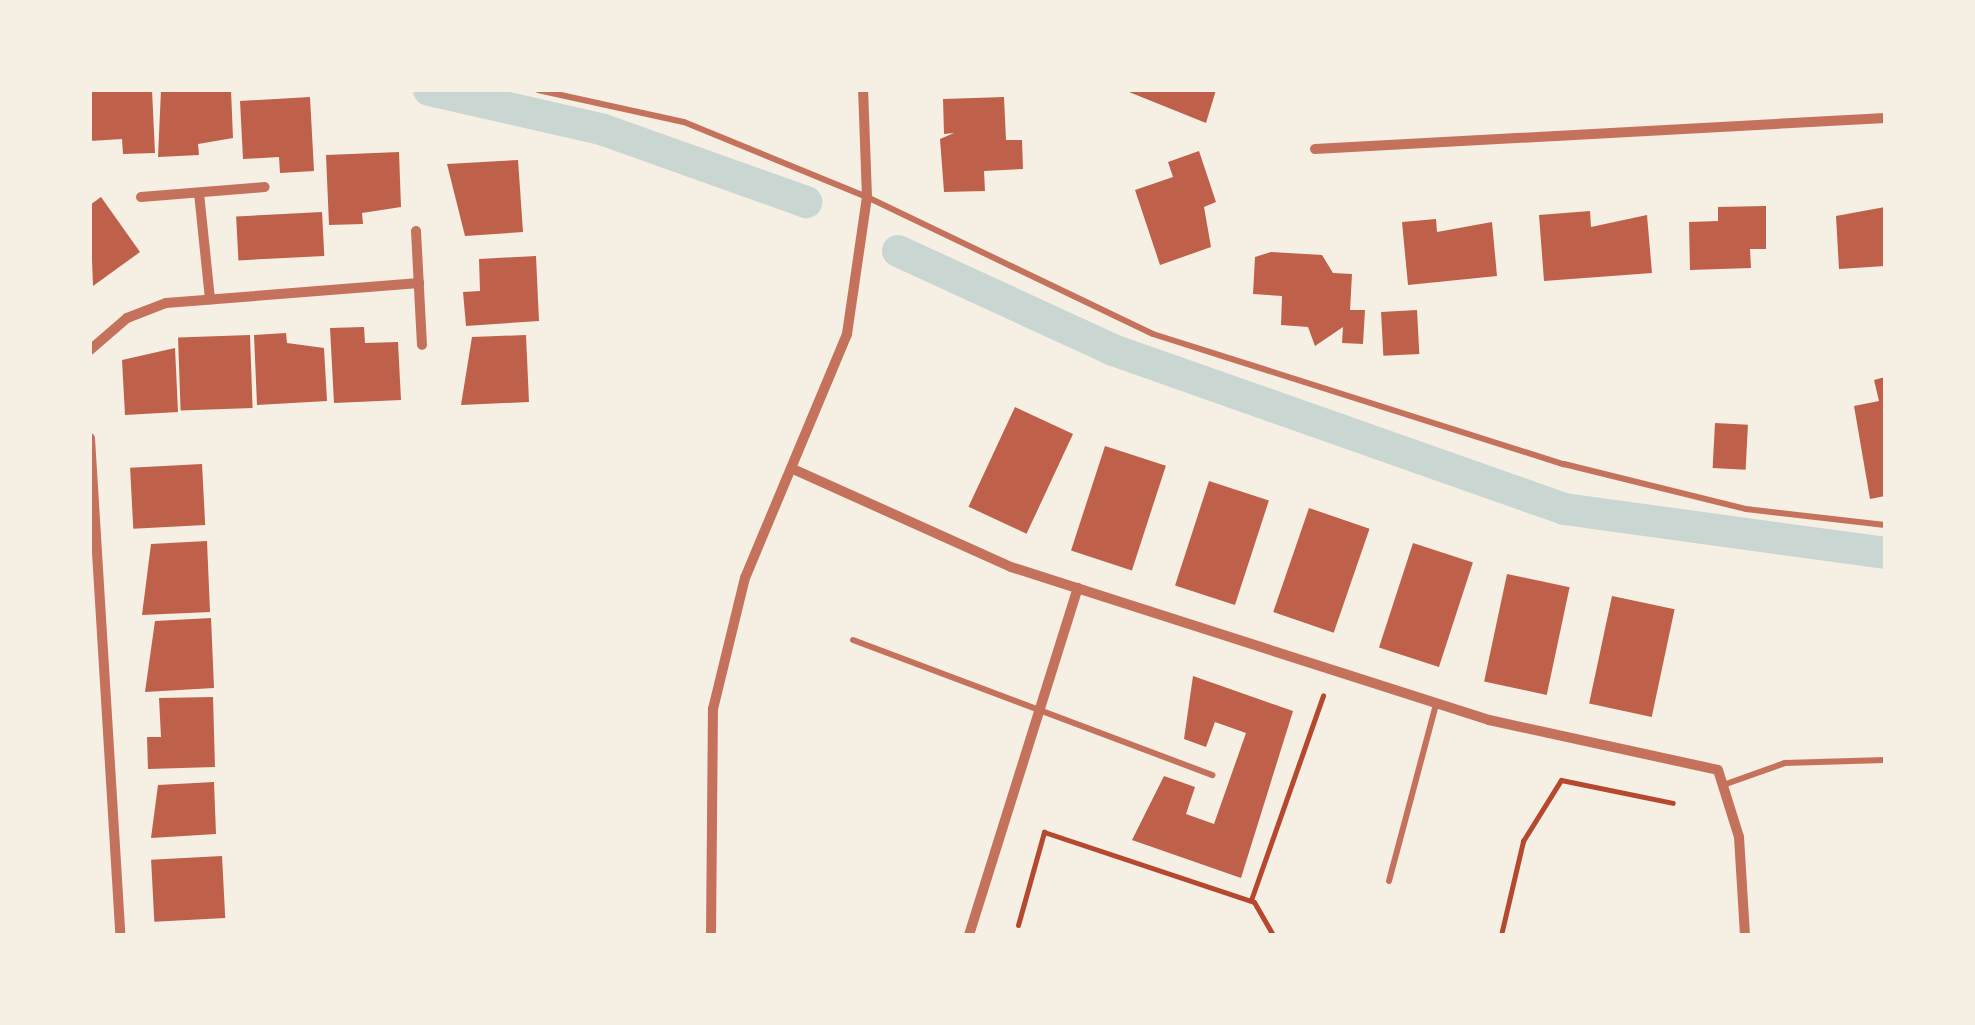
<!DOCTYPE html>
<html>
<head>
<meta charset="utf-8">
<style>
  body { margin:0 }
  #map { position:relative; width:1975px; height:1025px; overflow:hidden; background:#f6efe4; font-family:Arial,sans-serif }
  div>[style] { position:absolute }
  [style*='--x'] { left:calc(var(--x)*1px); top:calc(var(--y)*1px); width:calc(var(--w)*1px); rotate:calc(var(--a)*1deg) }
  .canal>* { height:32px; margin:-16px; padding:0 16px; transform-origin:16px; border-radius:16px; background:#c9d6d2 }
  .building>* { inset:0; background:#bf614a; transform-origin:0 0 }
  .path>* { height:5px; margin:-2.5px; padding:0 2.5px; transform-origin:2.5px; border-radius:2.5px; background:#b5482f }
  .service>* { height:6px; margin:-3px; padding:0 3px; transform-origin:3px; border-radius:3px; background:#c5725c }
  .minor>* { height:10px; margin:-5px; padding:0 5px; transform-origin:5px; border-radius:5px; background:#c5725c }
  span { translate:-50% -50%; white-space:nowrap; text-align:center; line-height:1.15; -webkit-text-stroke:8px #f6efe4; paint-order:stroke }
  .frame { position:absolute; inset:0; border:92px solid #f6efe4; pointer-events:none }
</style>
</head>
<body>
<div id="map">
  <div class="canal">
    <i style="--x:429;--y:90;--w:176;--a:12.8"></i>
    <i style="--x:601;--y:129;--w:218;--a:19.6"></i>
    <i style="--x:898;--y:251;--w:237;--a:24.7"></i>
    <i style="--x:1113;--y:350;--w:478;--a:19.4"></i>
    <i style="--x:1564;--y:509;--w:324;--a:7.8"></i>
  </div>
  <div class="building">
    <i style="clip-path:polygon(90px 90px,152px 90px,155px 153px,123px 154px,122px 139px,90px 141px)"></i>
    <i style="clip-path:polygon(161px 90px,231px 90px,233px 138px,198px 144px,199px 155px,158px 157px)"></i>
    <i style="clip-path:polygon(1124px 90px,1216px 90px,1206px 123px)"></i>
    <i style="clip-path:polygon(310px 97px,314px 171px,280px 173px,279px 157px,243px 159px,240px 101px)"></i>
    <i style="clip-path:polygon(1004px 97px,1006px 140px,1022px 140px,1023px 169px,984px 171px,985px 191px,944px 192px,940px 139px,954px 133px,944px 134px,943px 99px)"></i>
    <i style="clip-path:polygon(1199px 151px,1216px 202px,1204px 207px,1211px 247px,1160px 265px,1135px 190px,1173px 177px,1168px 162px)"></i>
    <i style="clip-path:polygon(399px 152px,401px 207px,362px 213px,363px 224px,329px 225px,326px 155px)"></i>
    <i style="clip-path:polygon(518px 160px,523px 232px,465px 236px,447px 164px)"></i>
    <i style="clip-path:polygon(101px 197px,140px 252px,93px 286px,90px 205px)"></i>
    <i style="clip-path:polygon(1766px 206px,1766px 249px,1750px 249px,1751px 268px,1690px 270px,1689px 222px,1718px 221px,1718px 207px)"></i>
    <i style="clip-path:polygon(1885px 207px,1885px 266px,1839px 269px,1836px 216px)"></i>
    <i style="clip-path:polygon(1590px 211px,1591px 227px,1647px 215px,1652px 273px,1544px 281px,1539px 215px)"></i>
    <i style="left:322px;top:212px;width:44px;height:86px;rotate:87deg"></i>
    <i style="clip-path:polygon(1436px 219px,1437px 232px,1492px 222px,1497px 276px,1408px 285px,1402px 222px)"></i>
    <i style="clip-path:polygon(1271px 252px,1322px 255px,1333px 273px,1352px 274px,1350px 310px,1365px 310px,1363px 344px,1342px 343px,1343px 327px,1315px 346px,1308px 327px,1281px 325px,1282px 296px,1253px 294px,1255px 257px)"></i>
    <i style="clip-path:polygon(536px 256px,539px 321px,466px 326px,463px 292px,480px 291px,479px 259px)"></i>
    <i style="left:1417px;top:310px;width:44px;height:36px;rotate:87deg"></i>
    <i style="clip-path:polygon(364px 327px,365px 343px,398px 342px,401px 400px,334px 403px,330px 328px)"></i>
    <i style="clip-path:polygon(286px 333px,287px 343px,324px 348px,327px 401px,257px 405px,254px 335px)"></i>
    <i style="left:250px;top:335px;width:73px;height:72px;rotate:88deg"></i>
    <i style="clip-path:polygon(526px 335px,529px 402px,461px 405px,472px 337px)"></i>
    <i style="clip-path:polygon(175px 348px,178px 412px,125px 415px,122px 360px)"></i>
    <i style="clip-path:polygon(1885px 377px,1885px 496px,1870px 499px,1854px 406px,1879px 401px,1874px 380px)"></i>
    <i style="left:1015px;top:407px;width:64px;height:110px;rotate:25deg"></i>
    <i style="left:1715px;top:423px;width:33px;height:45px;rotate:3deg"></i>
    <i style="left:1105px;top:446px;width:64px;height:110px;rotate:18deg"></i>
    <i style="left:202px;top:464px;width:61px;height:72px;rotate:87deg"></i>
    <i style="left:1209px;top:481px;width:63px;height:110px;rotate:18deg"></i>
    <i style="left:1309px;top:508px;width:64px;height:110px;rotate:19deg"></i>
    <i style="clip-path:polygon(207px 541px,210px 612px,142px 615px,151px 544px)"></i>
    <i style="left:1413px;top:543px;width:63px;height:110px;rotate:18deg"></i>
    <i style="left:1507px;top:574px;width:64px;height:110px;rotate:12deg"></i>
    <i style="left:1612px;top:596px;width:64px;height:110px;rotate:12deg"></i>
    <i style="clip-path:polygon(211px 618px,214px 688px,145px 692px,155px 621px)"></i>
    <i style="clip-path:polygon(1193px 676px,1293px 711px,1241px 878px,1132px 840px,1164px 776px,1195px 787px,1186px 814px,1214px 824px,1246px 733px,1215px 722px,1206px 747px,1184px 739px)"></i>
    <i style="clip-path:polygon(213px 697px,215px 767px,148px 769px,147px 737px,161px 737px,159px 698px)"></i>
    <i style="clip-path:polygon(214px 782px,216px 834px,151px 838px,158px 785px)"></i>
    <i style="left:222px;top:856px;width:62px;height:71px;rotate:87deg"></i>
  </div>
  <div class="path">
    <i style="--x:1251;--y:900;--w:217;--a:-70.6"></i>
    <i style="--x:1018;--y:925;--w:97;--a:-74.4"></i>
    <i style="--x:1044;--y:832;--w:221;--a:18.4"></i>
    <i style="--x:1254;--y:902;--w:38;--a:60"></i>
    <i style="--x:1501;--y:935;--w:97;--a:-76.8"></i>
    <i style="--x:1523;--y:841;--w:72;--a:-58.1"></i>
    <i style="--x:1561;--y:780;--w:114;--a:11.6"></i>
  </div>
  <div class="service">
    <i style="--x:538;--y:90;--w:149;--a:12.4"></i>
    <i style="--x:684;--y:122;--w:198;--a:22.3"></i>
    <i style="--x:867;--y:197;--w:317;--a:25.6"></i>
    <i style="--x:1153;--y:334;--w:431;--a:17.6"></i>
    <i style="--x:1564;--y:464;--w:187;--a:13.9"></i>
    <i style="--x:1746;--y:509;--w:140;--a:6.6"></i>
    <i style="--x:853;--y:640;--w:384;--a:20.6"></i>
    <i style="--x:1726;--y:784;--w:63;--a:-19.6"></i>
    <i style="--x:1785;--y:763;--w:100;--a:-1.7"></i>
    <i style="--x:1389;--y:881;--w:183;--a:-75.1"></i>
  </div>
  <div class="minor">
    <i style="--x:1315;--y:149;--w:571;--a:-3.11"></i>
    <i style="--x:199;--y:193;--w:107;--a:84.1"></i>
    <i style="--x:141;--y:197;--w:124;--a:-4.6"></i>
    <i style="--x:416;--y:231;--w:114;--a:87"></i>
    <i style="--x:90;--y:350;--w:49;--a:-40.9"></i>
    <i style="--x:127;--y:318;--w:42;--a:-21"></i>
    <i style="--x:166;--y:303;--w:254;--a:-4.5"></i>
    <i style="--x:90;--y:438;--w:498;--a:86.5"></i>
    <i style="--x:793;--y:469;--w:239;--a:24.2"></i>
    <i style="--x:1011;--y:567;--w:502;--a:17.75"></i>
    <i style="--x:1489;--y:720;--w:234;--a:12.3"></i>
    <i style="--x:1718;--y:770;--w:70;--a:72.6"></i>
    <i style="--x:1739;--y:837;--w:98;--a:86.5"></i>
    <i style="--x:711;--y:935;--w:226;--a:-89.5"></i>
    <i style="--x:713;--y:709;--w:135;--a:-76.3"></i>
    <i style="--x:745;--y:578;--w:264;--a:-67.3"></i>
    <i style="--x:847;--y:334;--w:138;--a:-81.7"></i>
    <i style="--x:867;--y:197;--w:107;--a:-92.1"></i>
    <i style="--x:969;--y:935;--w:364;--a:-72.6"></i>
  </div>
  <div class="frame"></div>
</div>
</body>
</html>
